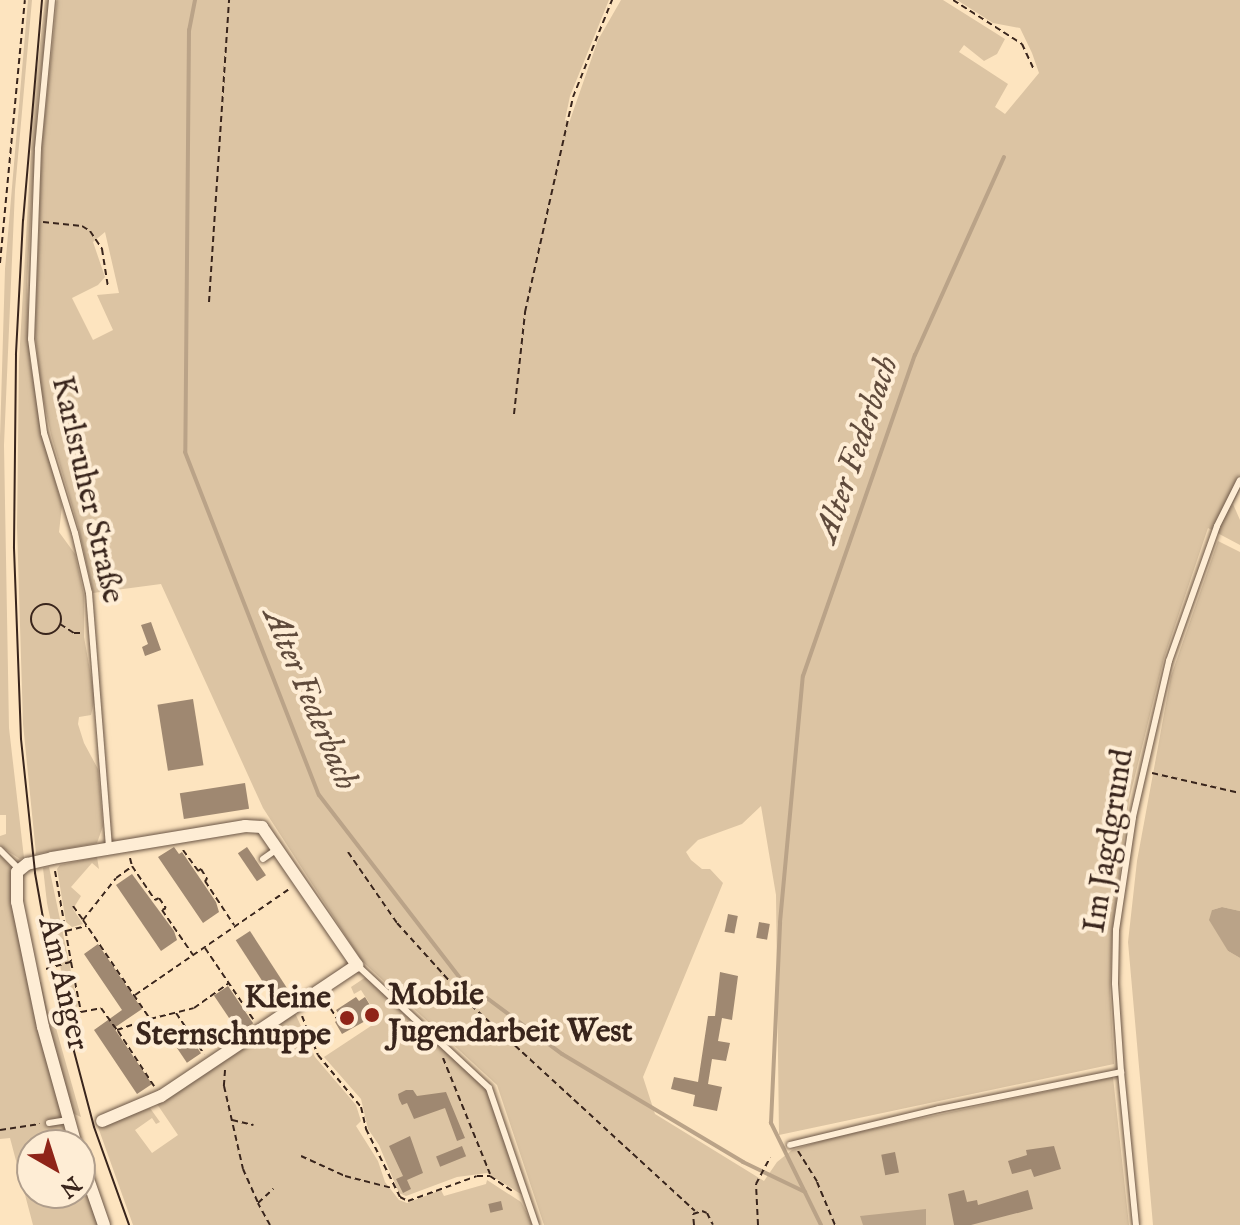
<!DOCTYPE html>
<html>
<head>
<meta charset="utf-8">
<style>
  body { margin:0 }
  #map { position:relative; width:1240px; height:1225px; overflow:hidden; background:#fde4bf; font-family:"IM FELL English",serif }
  div>[style] { position:absolute }
  [style*='--x'] { left:calc(var(--x)*1px); top:calc(var(--y)*1px); width:calc(var(--w)*1px); rotate:calc(var(--a)*1deg) }
  .green>* { inset:0; background:#dcc4a3 }
  .water>* { inset:0; background:#baa388 }
  .stream>* { height:4px; margin:-2px; padding:0 2px; transform-origin:2px; border-radius:2px; background:#baa388 }
  .building>* { inset:0; background:#9f8871; transform-origin:0 0 }
  .path>* { height:2px; margin-top:-1px; transform-origin:0; background:repeating-linear-gradient(90deg,#39251c 0 6px,transparent 0 10px) }
  .path>.ring { margin:-1px; padding:0; box-sizing:content-box; background:none; border:2px solid #39251c; border-radius:50% }
  .roads { filter:drop-shadow(0 0 2px #6a5545) drop-shadow(0 0 2px #6a5545) }
  .lane>* { height:6px; margin:-3px; padding:0 3px; transform-origin:3px; border-radius:3px; background:#feedd5 }
  .street>* { height:12px; margin:-6px; padding:0 6px; transform-origin:6px; border-radius:6px; background:#feedd5 }
  .tram>* { height:2px; margin:-1px; padding:0 1px; transform-origin:1px; border-radius:1px; background:#39251c }
  .dots>* { width:22px; height:22px; translate:-50% -50%; box-sizing:border-box; border:4px solid #feedd5; border-radius:50% }
  span { translate:-50% -50%; white-space:nowrap; text-align:center; line-height:1.15; -webkit-text-stroke:8px #feedd5; paint-order:stroke }
  .street-label { font-size:32px; color:#39251c }
  .poi-label { font-size:32px; color:#39251c; font-weight:700 }
  .left { translate:0 -50%; text-align:left }
  .right { translate:-100% -50%; text-align:right }
  .water-label { font-size:34px; color:#604b3c; font-style:italic }
  .north { position:absolute; left:16px; top:1129px; width:80px; height:80px; box-sizing:border-box; background:#feedd5; border:2px solid #af9d8b; border-radius:50%; rotate:141deg; font-size:22px; font-weight:700; line-height:32px; text-align:center; color:#39251c }
  .north::after { content:''; display:block; margin:auto; width:28px; height:36px; background:#8f2418; clip-path:polygon(50% 0,100% 100%,50% 72%,0 100%) }
</style>
</head>
<body>
<div id="map">
  <div class="green">
    <i style="clip-path:polygon(28px 0,32px 0,15px 190px,4px 445px,9px 728px,24px 858px,20px 859px,0 846px,0 836px,6px 834px,6px 815px,0 815px,0 437px,5px 269px)"></i>
    <i style="clip-path:polygon(45px 0,50px 0,38px 96px,27px 282px,30px 361px,42px 433px,62px 506px,59px 532px,75px 554px,84px 595px,84px 637px,95px 698px,91px 715px,79px 717px,78px 724px,84px 743px,98px 769px,103px 826px,97px 843px,36px 854px,23px 724px,17px 527px,19px 362px,34px 96px)"></i>
    <i style="clip-path:polygon(evenodd,57px 0,609px 0,570px 96px,565px 120px,569px 123px,598px 40px,621px 0,943px 0,1005px 39px,997px 54px,984px 61px,964px 45px,959px 52px,1008px 84px,995px 107px,1005px 114px,1039px 73px,1032px 53px,1020px 28px,993px 23px,957px 0,1240px 0,1240px 489px,1233px 504px,1240px 520px,1240px 545px,1208px 528px,1164px 658px,1129px 800px,1112px 935px,1110px 991px,1114px 1064px,779px 1135px,776px 895px,761px 806px,742px 824px,698px 840px,686px 852px,691px 860px,702px 869px,710px 869px,723px 883px,643px 1077px,655px 1114px,764px 1181px,777px 1162px,792px 1150px,831px 1138px,1113px 1077px,1129px 1225px,544px 1225px,497px 1085px,362px 961px,263px 808px,161px 584px,93px 593px,78px 526px,51px 435px,41px 388px,35px 333px,42px 144px,57px 0,105px 232px,119px 293px,97px 295px,113px 330px,93px 340px,72px 298px,98px 285px,105px 277px,93px 242px,105px 232px)"></i>
    <i style="clip-path:polygon(1218px 541px,1240px 552px,1240px 911px,1222px 907px,1212px 910px,1228px 951px,1240px 958px,1240px 1225px,1153px 1225px,1128px 942px,1137px 861px,1171px 676px)"></i>
    <i style="clip-path:polygon(0 855px,12px 868px,11px 897px,32px 1006px,62px 1117px,48px 1120px,51px 1125px,61px 1124px,64px 1128px,70px 1145px,32px 1145px,32px 1193px,80px 1193px,80px 1174px,98px 1225px,33px 1225px,10px 1138px,0 1139px)"></i>
    <i style="clip-path:polygon(97px 857px,99px 869px,92px 863px,71px 887px,81px 896px,73px 909px,83px 924px,72px 927px,66px 922px,57px 869px,60px 865px)"></i>
    <i style="clip-path:polygon(49px 867px,78px 1005px,76px 1011px,70px 1013px,47px 903px,43px 868px)"></i>
    <i style="clip-path:polygon(366px 977px,486px 1089px,502px 1126px,524px 1196px,487px 1173px,457px 1177px,406px 1196px,399px 1193px,379px 1145px,368px 1129px,361px 1099px,324px 1057px,380px 1020px,361px 990px,354px 994px,351px 987px)"></i>
    <i style="clip-path:polygon(38px 982px,41px 982px,50px 1021px,54px 1021px,81px 1117px,72px 1113px)"></i>
    <i style="clip-path:polygon(295px 1013px,315px 1057px,356px 1105px,361px 1121px,356px 1126px,378px 1161px,385px 1182px,399px 1200px,407px 1203px,441px 1190px,444px 1196px,486px 1184px,487px 1180px,521px 1202px,533px 1225px,133px 1225px,98px 1127px,150px 1108px,160px 1122px,156px 1124px,152px 1118px,135px 1130px,152px 1153px,178px 1135px,157px 1104px)"></i>
  </div>
  <div class="water">
    <i style="clip-path:polygon(1222px 907px,1240px 911px,1240px 958px,1228px 951px,1209px 920px,1212px 910px)"></i>
    <i style="clip-path:polygon(926px 1209px,926px 1225px,863px 1225px,860px 1216px)"></i>
  </div>
  <div class="stream">
    <i style="--x:195;--y:0;--w:31;--a:101"></i>
    <i style="--x:189;--y:30;--w:422;--a:90.5"></i>
    <i style="--x:185;--y:452;--w:368;--a:68.7"></i>
    <i style="--x:319;--y:795;--w:231;--a:52.4"></i>
    <i style="--x:460;--y:978;--w:127;--a:36.7"></i>
    <i style="--x:562;--y:1054;--w:211;--a:30.8"></i>
    <i style="--x:743;--y:1162;--w:69;--a:25.8"></i>
    <i style="--x:821;--y:1225;--w:114;--a:-116.1"></i>
    <i style="--x:771;--y:1123;--w:201;--a:-87.4"></i>
    <i style="--x:780;--y:922;--w:247;--a:-84.7"></i>
    <i style="--x:803;--y:676;--w:340;--a:-70.8"></i>
    <i style="--x:915;--y:355;--w:217;--a:-65.8"></i>
  </div>
  <div class="building">
    <i style="clip-path:polygon(151px 622px,161px 650px,145px 656px,142px 647px,148px 644px,141px 625px)"></i>
    <i style="left:193px;top:699px;width:67px;height:36px;rotate:81deg"></i>
    <i style="left:245px;top:783px;width:26px;height:66px;rotate:81deg"></i>
    <i style="clip-path:polygon(174px 847px,179px 854px,182px 852px,216px 902px,219px 912px,203px 923px,158px 857px)"></i>
    <i style="left:247px;top:847px;width:34px;height:11px;rotate:56deg"></i>
    <i style="clip-path:polygon(132px 874px,174px 931px,177px 940px,161px 951px,116px 885px)"></i>
    <i style="left:728px;top:914px;width:10px;height:18px;rotate:11deg"></i>
    <i style="left:759px;top:922px;width:11px;height:16px;rotate:10deg"></i>
    <i style="left:250px;top:931px;width:78px;height:17px;rotate:57deg"></i>
    <i style="clip-path:polygon(98px 944px,142px 1009px,114px 1028px,152px 1084px,137px 1094px,94px 1030px,122px 1010px,84px 954px)"></i>
    <i style="clip-path:polygon(720px 972px,738px 976px,732px 1020px,722px 1018px,718px 1041px,730px 1043px,726px 1061px,712px 1059px,708px 1084px,722px 1087px,717px 1111px,693px 1106px,695px 1095px,671px 1089px,674px 1077px,698px 1082px,708px 1016px,715px 1016px)"></i>
    <i style="left:228px;top:986px;width:45px;height:17px;rotate:56deg"></i>
    <i style="clip-path:polygon(356px 997px,359px 1001px,365px 997px,376px 1015px,342px 1034px,335px 1022px,341px 1017px,336px 1010px)"></i>
    <i style="left:182px;top:1025px;width:34px;height:17px;rotate:56deg"></i>
    <i style="clip-path:polygon(406px 1090px,413px 1090px,417px 1096px,446px 1092px,465px 1138px,457px 1141px,445px 1108px,414px 1119px,407px 1103px,402px 1105px,399px 1099px,398px 1094px)"></i>
    <i style="clip-path:polygon(410px 1136px,423px 1173px,407px 1180px,411px 1189px,403px 1193px,396px 1179px,403px 1176px,389px 1146px)"></i>
    <i style="left:462px;top:1146px;width:11px;height:28px;rotate:68deg"></i>
    <i style="clip-path:polygon(1054px 1146px,1061px 1169px,1034px 1177px,1031px 1169px,1012px 1174px,1008px 1161px,1027px 1155px,1026px 1150px)"></i>
    <i style="left:895px;top:1152px;width:21px;height:14px;rotate:79deg"></i>
    <i style="clip-path:polygon(964px 1190px,967px 1202px,977px 1200px,978px 1205px,1028px 1190px,1033px 1209px,971px 1225px,954px 1225px,948px 1194px)"></i>
    <i style="left:501px;top:1201px;width:9px;height:13px;rotate:77deg"></i>
  </div>
  <div class="path">
    <i style="--x:953;--y:0;--w:82;--a:32.5"></i>
    <i style="--x:1022;--y:44;--w:29;--a:65"></i>
    <i style="--x:43;--y:222;--w:39;--a:6"></i>
    <i style="--x:82;--y:226;--w:9;--a:32"></i>
    <i style="--x:90;--y:231;--w:22;--a:56"></i>
    <i style="--x:102;--y:249;--w:38;--a:81"></i>
    <i style="--x:0;--y:263;--w:264;--a:-84.6"></i>
    <i style="--x:209;--y:302;--w:303;--a:-86.2"></i>
    <i style="--x:514;--y:414;--w:103;--a:-83.8"></i>
    <i style="--x:525;--y:312;--w:220;--a:-77.4"></i>
    <i style="--x:573;--y:97;--w:105;--a:-68.1"></i>
    <i class="ring" style="left:31px;top:604px;width:28px;height:28px"></i>
    <i style="--x:60;--y:624;--w:17;--a:33"></i>
    <i style="--x:74;--y:633;--w:9;--a:0"></i>
    <i style="--x:1152;--y:773;--w:90;--a:12.8"></i>
    <i style="--x:183;--y:850;--w:26;--a:54"></i>
    <i style="--x:198;--y:871;--w:4;--a:-34"></i>
    <i style="--x:201;--y:869;--w:12;--a:59"></i>
    <i style="--x:207;--y:879;--w:3;--a:135"></i>
    <i style="--x:205;--y:881;--w:53;--a:56.6"></i>
    <i style="--x:348;--y:852;--w:86;--a:55.4"></i>
    <i style="--x:397;--y:923;--w:110;--a:47.9"></i>
    <i style="--x:471;--y:1005;--w:304;--a:42.6"></i>
    <i style="--x:130;--y:858;--w:8;--a:76"></i>
    <i style="--x:132;--y:866;--w:41;--a:55.9"></i>
    <i style="--x:155;--y:900;--w:4;--a:-27"></i>
    <i style="--x:159;--y:898;--w:12;--a:55"></i>
    <i style="--x:166;--y:908;--w:4;--a:153"></i>
    <i style="--x:162;--y:910;--w:55;--a:55.4"></i>
    <i style="--x:55;--y:871;--w:92;--a:80"></i>
    <i style="--x:73;--y:906;--w:17;--a:54"></i>
    <i style="--x:83;--y:920;--w:53;--a:-51.8"></i>
    <i style="--x:116;--y:878;--w:19;--a:-36"></i>
    <i style="--x:83;--y:920;--w:120;--a:55.9"></i>
    <i style="--x:150;--y:1019;--w:45;--a:-14"></i>
    <i style="--x:194;--y:1008;--w:43;--a:-35.5"></i>
    <i style="--x:66;--y:931;--w:21;--a:-14"></i>
    <i style="--x:205;--y:948;--w:86;--a:55.9"></i>
    <i style="--x:46;--y:969;--w:26;--a:-16"></i>
    <i style="--x:71;--y:962;--w:51;--a:78.7"></i>
    <i style="--x:81;--y:1012;--w:20;--a:-11"></i>
    <i style="--x:101;--y:1008;--w:27;--a:54"></i>
    <i style="--x:117;--y:1030;--w:34;--a:-19"></i>
    <i style="--x:135;--y:995;--w:186;--a:-34.5"></i>
    <i style="--x:325;--y:1000;--w:31;--a:57"></i>
    <i style="--x:342;--y:1026;--w:4;--a:-34"></i>
    <i style="--x:176;--y:1013;--w:50;--a:55.7"></i>
    <i style="--x:302;--y:1016;--w:42;--a:67.7"></i>
    <i style="--x:318;--y:1055;--w:67;--a:50.4"></i>
    <i style="--x:361;--y:1107;--w:23;--a:77"></i>
    <i style="--x:366;--y:1129;--w:76;--a:63.4"></i>
    <i style="--x:400;--y:1197;--w:9;--a:27"></i>
    <i style="--x:408;--y:1201;--w:73;--a:-19.9"></i>
    <i style="--x:477;--y:1176;--w:13;--a:0"></i>
    <i style="--x:490;--y:1176;--w:29;--a:34"></i>
    <i style="--x:118;--y:1031;--w:66;--a:56.8"></i>
    <i style="--x:443;--y:1058;--w:125;--a:67.9"></i>
    <i style="--x:225;--y:1070;--w:16;--a:94"></i>
    <i style="--x:224;--y:1086;--w:85;--a:77.1"></i>
    <i style="--x:243;--y:1169;--w:37;--a:66"></i>
    <i style="--x:232;--y:1120;--w:22;--a:13"></i>
    <i style="--x:0;--y:1130;--w:40;--a:-8.5"></i>
    <i style="--x:798;--y:1151;--w:36;--a:58"></i>
    <i style="--x:817;--y:1182;--w:47;--a:67.3"></i>
    <i style="--x:301;--y:1156;--w:48;--a:24.4"></i>
    <i style="--x:345;--y:1176;--w:49;--a:14.3"></i>
    <i style="--x:270;--y:1225;--w:25;--a:-119"></i>
    <i style="--x:258;--y:1203;--w:21;--a:-43"></i>
    <i style="--x:694;--y:1225;--w:11;--a:-95"></i>
    <i style="--x:693;--y:1214;--w:9;--a:-18"></i>
    <i style="--x:702;--y:1211;--w:5;--a:22"></i>
    <i style="--x:707;--y:1213;--w:13;--a:63"></i>
    <i style="--x:758;--y:1225;--w:41;--a:-92.8"></i>
    <i style="--x:756;--y:1184;--w:30;--a:-62"></i>
  </div>
  <div class="roads">
    <div class="lane">
      <i style="--x:52;--y:0;--w:150;--a:95.4"></i>
      <i style="--x:38;--y:149;--w:190;--a:92.1"></i>
      <i style="--x:31;--y:339;--w:95;--a:82.1"></i>
      <i style="--x:44;--y:433;--w:105;--a:72.8"></i>
      <i style="--x:75;--y:533;--w:62;--a:76.9"></i>
      <i style="--x:89;--y:593;--w:255;--a:85.5"></i>
      <i style="--x:0;--y:850;--w:27;--a:45"></i>
      <i style="--x:263;--y:859;--w:16;--a:-35"></i>
      <i style="--x:357;--y:965;--w:180;--a:43"></i>
      <i style="--x:489;--y:1088;--w:145;--a:71.1"></i>
      <i style="--x:49;--y:1123;--w:19;--a:-9"></i>
      <i style="--x:790;--y:1145;--w:153;--a:-13.6"></i>
      <i style="--x:939;--y:1109;--w:186;--a:-11.5"></i>
      <i style="--x:1136;--y:1225;--w:154;--a:-95.6"></i>
      <i style="--x:1121;--y:1072;--w:89;--a:-93.9"></i>
      <i style="--x:1115;--y:983;--w:53;--a:-88.9"></i>
      <i style="--x:1116;--y:930;--w:114;--a:-81.4"></i>
      <i style="--x:1133;--y:817;--w:160;--a:-77"></i>
      <i style="--x:1169;--y:661;--w:143;--a:-70.4"></i>
      <i style="--x:1217;--y:526;--w:51;--a:-63.4"></i>
    </div>
    <div class="street">
      <i style="--x:76;--y:1145;--w:123;--a:-105.6"></i>
      <i style="--x:43;--y:1027;--w:128;--a:-101.7"></i>
      <i style="--x:17;--y:902;--w:30;--a:-90"></i>
      <i style="--x:17;--y:872;--w:13;--a:-39"></i>
      <i style="--x:27;--y:864;--w:26;--a:-13"></i>
      <i style="--x:52;--y:858;--w:196;--a:-9.4"></i>
      <i style="--x:245;--y:826;--w:17;--a:3"></i>
      <i style="--x:262;--y:827;--w:168;--a:55.5"></i>
      <i style="--x:357;--y:965;--w:236;--a:146.2"></i>
      <i style="--x:161;--y:1096;--w:64;--a:157"></i>
      <i style="--x:80;--y:1156;--w:73;--a:70.8"></i>
    </div>
  </div>
  <div class="tram">
    <i style="--x:42;--y:0;--w:221;--a:94.9"></i>
    <i style="--x:23;--y:220;--w:135;--a:93"></i>
    <i style="--x:16;--y:355;--w:193;--a:90.6"></i>
    <i style="--x:14;--y:548;--w:191;--a:87.9"></i>
    <i style="--x:21;--y:739;--w:135;--a:84"></i>
    <i style="--x:35;--y:873;--w:97;--a:79.9"></i>
    <i style="--x:52;--y:968;--w:164;--a:75.2"></i>
    <i style="--x:94;--y:1127;--w:104;--a:70.3"></i>
  </div>
  <div class="dots">
    <i style="left:372px;top:1015px;background:#8f2418"></i>
    <i style="left:347px;top:1018px;background:#8f2418"></i>
  </div>
  <div class="street-label">
    <span style="left:86px;top:490px;rotate:77deg">Karlsruher Straße</span>
    <span style="left:1110px;top:841px;rotate:-81deg">Im Jagdgrund</span>
    <span style="left:62px;top:984px;rotate:77deg">Am Anger</span>
  </div>
  <div class="poi-label">
    <span class="left" style="left:388px;top:1015px">Mobile<br>Jugendarbeit West</span>
    <span class="right" style="left:331px;top:1018px">Kleine<br>Sternschnuppe</span>
  </div>
  <div class="water-label">
    <span style="left:857px;top:449px;rotate:-71deg">Alter Federbach</span>
    <span style="left:310px;top:699px;rotate:67deg">Alter Federbach</span>
  </div>
  <div class="north">N</div>
</div>
</body>
</html>
